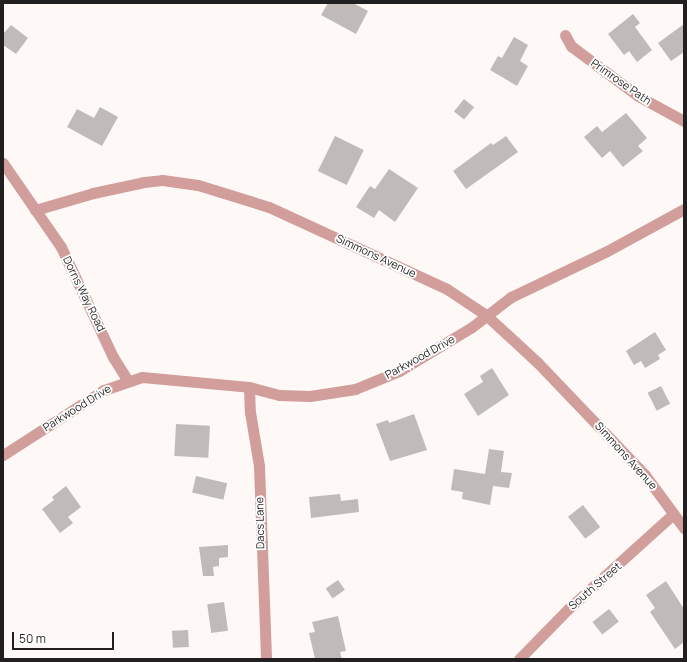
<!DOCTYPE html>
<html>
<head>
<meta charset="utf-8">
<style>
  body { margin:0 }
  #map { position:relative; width:687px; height:662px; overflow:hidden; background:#fef9f7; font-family:Manrope,sans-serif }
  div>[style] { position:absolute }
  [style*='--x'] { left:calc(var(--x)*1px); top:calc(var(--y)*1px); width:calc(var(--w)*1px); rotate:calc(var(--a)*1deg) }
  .building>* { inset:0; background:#c0bbb9; transform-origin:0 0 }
  .minor>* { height:11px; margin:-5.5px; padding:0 5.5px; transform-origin:5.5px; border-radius:5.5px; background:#d19e9c }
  span { translate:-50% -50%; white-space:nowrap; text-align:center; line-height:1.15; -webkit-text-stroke:3.5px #fff; paint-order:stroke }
  .street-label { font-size:11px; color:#211f1f }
  .frame { position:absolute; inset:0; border:4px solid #211f1f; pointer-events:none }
  .scale { position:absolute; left:12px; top:632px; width:102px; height:18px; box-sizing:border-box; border:2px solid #211f1f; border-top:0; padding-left:5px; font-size:12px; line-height:14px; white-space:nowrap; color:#211f1f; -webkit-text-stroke:3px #fff; paint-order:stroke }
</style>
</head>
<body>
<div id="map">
  <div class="building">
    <i style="clip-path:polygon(328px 3px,353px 3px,368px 11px,356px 34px,321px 15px)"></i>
    <i style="clip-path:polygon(633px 14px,640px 23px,635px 27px,652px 50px,637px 62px,629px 51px,624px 55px,608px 34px)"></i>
    <i style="clip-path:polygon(684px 24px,684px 52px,671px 61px,658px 43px)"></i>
    <i style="clip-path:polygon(11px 25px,28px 38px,16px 54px,3px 45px,3px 34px)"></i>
    <i style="clip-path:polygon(514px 37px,528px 45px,520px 61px,528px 66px,517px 86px,490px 70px,498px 56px,502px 58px)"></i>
    <i style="left:464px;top:99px;width:13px;height:16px;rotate:39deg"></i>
    <i style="clip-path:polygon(100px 107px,118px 117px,102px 146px,67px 127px,77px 109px,94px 118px)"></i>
    <i style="clip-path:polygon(626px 113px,647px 138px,638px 146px,643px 151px,623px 167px,610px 151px,602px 158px,584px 137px,597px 126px,602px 132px)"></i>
    <i style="left:335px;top:136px;width:32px;height:39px;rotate:26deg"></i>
    <i style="clip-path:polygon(506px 136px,518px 152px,466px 189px,453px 171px,491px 143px,493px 145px)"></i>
    <i style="clip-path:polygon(389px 169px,418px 188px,395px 222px,379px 210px,374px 218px,356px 207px,370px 186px,375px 189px)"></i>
    <i style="clip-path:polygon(655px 332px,666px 350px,658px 355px,660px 359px,645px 368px,641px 361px,634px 365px,626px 351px)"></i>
    <i style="clip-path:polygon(492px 368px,509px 395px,478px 416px,464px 394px,483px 382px,480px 376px)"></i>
    <i style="left:661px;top:386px;width:20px;height:15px;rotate:63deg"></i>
    <i style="clip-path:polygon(414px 414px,427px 450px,390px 461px,376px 424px,388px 420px,389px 423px)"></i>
    <i style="left:176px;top:424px;width:34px;height:32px;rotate:3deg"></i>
    <i style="clip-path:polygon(489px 449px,504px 451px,501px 472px,512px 473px,509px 488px,493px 486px,490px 505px,462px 499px,463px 492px,451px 490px,454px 469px,485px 474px)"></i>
    <i style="left:196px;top:476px;width:32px;height:17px;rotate:13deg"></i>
    <i style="clip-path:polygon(66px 486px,81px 507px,68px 517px,73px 523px,60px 533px,42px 509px,54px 500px,52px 497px)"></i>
    <i style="clip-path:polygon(340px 494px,341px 501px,358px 499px,359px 512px,311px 518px,309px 497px)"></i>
    <i style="left:583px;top:505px;width:28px;height:19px;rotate:52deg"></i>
    <i style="clip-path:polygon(228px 545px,228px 557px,219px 558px,219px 566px,213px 567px,214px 576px,203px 576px,199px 547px)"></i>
    <i style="left:338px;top:580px;width:12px;height:15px;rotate:55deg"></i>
    <i style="clip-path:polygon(666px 581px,684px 609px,684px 642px,675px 649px,650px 612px,655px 608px,646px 595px)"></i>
    <i style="left:224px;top:602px;width:29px;height:17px;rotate:82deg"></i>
    <i style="left:609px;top:609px;width:16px;height:21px;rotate:52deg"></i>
    <i style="clip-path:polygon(338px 616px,346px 651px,340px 652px,342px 659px,315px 659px,309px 633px,315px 632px,312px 622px)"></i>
    <i style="left:188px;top:630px;width:17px;height:16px;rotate:87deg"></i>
  </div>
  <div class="minor">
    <i style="--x:565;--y:35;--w:13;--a:61"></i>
    <i style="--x:571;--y:46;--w:84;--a:36.7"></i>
    <i style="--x:638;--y:96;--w:52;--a:28.5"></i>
    <i style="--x:3;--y:163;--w:102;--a:55.4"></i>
    <i style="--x:61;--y:247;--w:122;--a:64.7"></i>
    <i style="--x:113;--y:357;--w:28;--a:58"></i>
    <i style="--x:35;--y:210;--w:60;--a:-16.3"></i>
    <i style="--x:93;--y:193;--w:52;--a:-12.2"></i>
    <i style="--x:144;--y:182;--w:18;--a:-6"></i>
    <i style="--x:162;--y:180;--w:36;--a:8"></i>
    <i style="--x:198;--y:185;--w:74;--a:17.2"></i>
    <i style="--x:269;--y:207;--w:196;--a:24.7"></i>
    <i style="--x:447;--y:289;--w:47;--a:33.7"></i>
    <i style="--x:486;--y:315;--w:71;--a:42.7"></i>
    <i style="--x:538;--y:363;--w:155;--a:46.3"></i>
    <i style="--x:645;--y:475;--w:66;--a:53.7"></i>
    <i style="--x:249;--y:387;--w:25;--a:88"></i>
    <i style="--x:250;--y:412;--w:55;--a:80.5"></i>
    <i style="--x:259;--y:466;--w:193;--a:87.9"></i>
    <i style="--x:3;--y:455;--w:120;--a:-32.8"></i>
    <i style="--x:104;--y:390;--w:40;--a:-18.9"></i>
    <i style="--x:142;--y:377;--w:107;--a:5.3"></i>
    <i style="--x:249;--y:387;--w:31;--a:15"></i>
    <i style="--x:279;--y:395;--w:31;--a:2"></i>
    <i style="--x:310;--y:396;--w:46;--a:-8.8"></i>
    <i style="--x:355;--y:389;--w:48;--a:-22.2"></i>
    <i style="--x:399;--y:371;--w:85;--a:-31.1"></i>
    <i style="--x:472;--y:327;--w:49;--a:-37.6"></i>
    <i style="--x:511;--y:297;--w:106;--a:-25.6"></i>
    <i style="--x:607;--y:251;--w:88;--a:-28.6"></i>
    <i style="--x:519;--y:659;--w:70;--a:-45.6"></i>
    <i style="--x:568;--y:609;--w:142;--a:-42.1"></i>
  </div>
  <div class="street-label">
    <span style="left:621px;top:82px;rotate:35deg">Primrose Path</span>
    <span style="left:376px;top:256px;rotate:25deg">Simmons Avenue</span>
    <span style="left:84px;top:294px;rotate:64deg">Dorns Way Road</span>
    <span style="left:420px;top:357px;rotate:-29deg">Parkwood Drive</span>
    <span style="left:77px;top:408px;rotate:-32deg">Parkwood Drive</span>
    <span style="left:626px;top:456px;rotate:48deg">Simmons Avenue</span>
    <span style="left:260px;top:523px;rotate:-91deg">Dacs Lane</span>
    <span style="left:595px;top:586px;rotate:-41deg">South Street</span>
  </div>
  <div class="frame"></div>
  <div class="scale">50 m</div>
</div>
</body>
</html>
